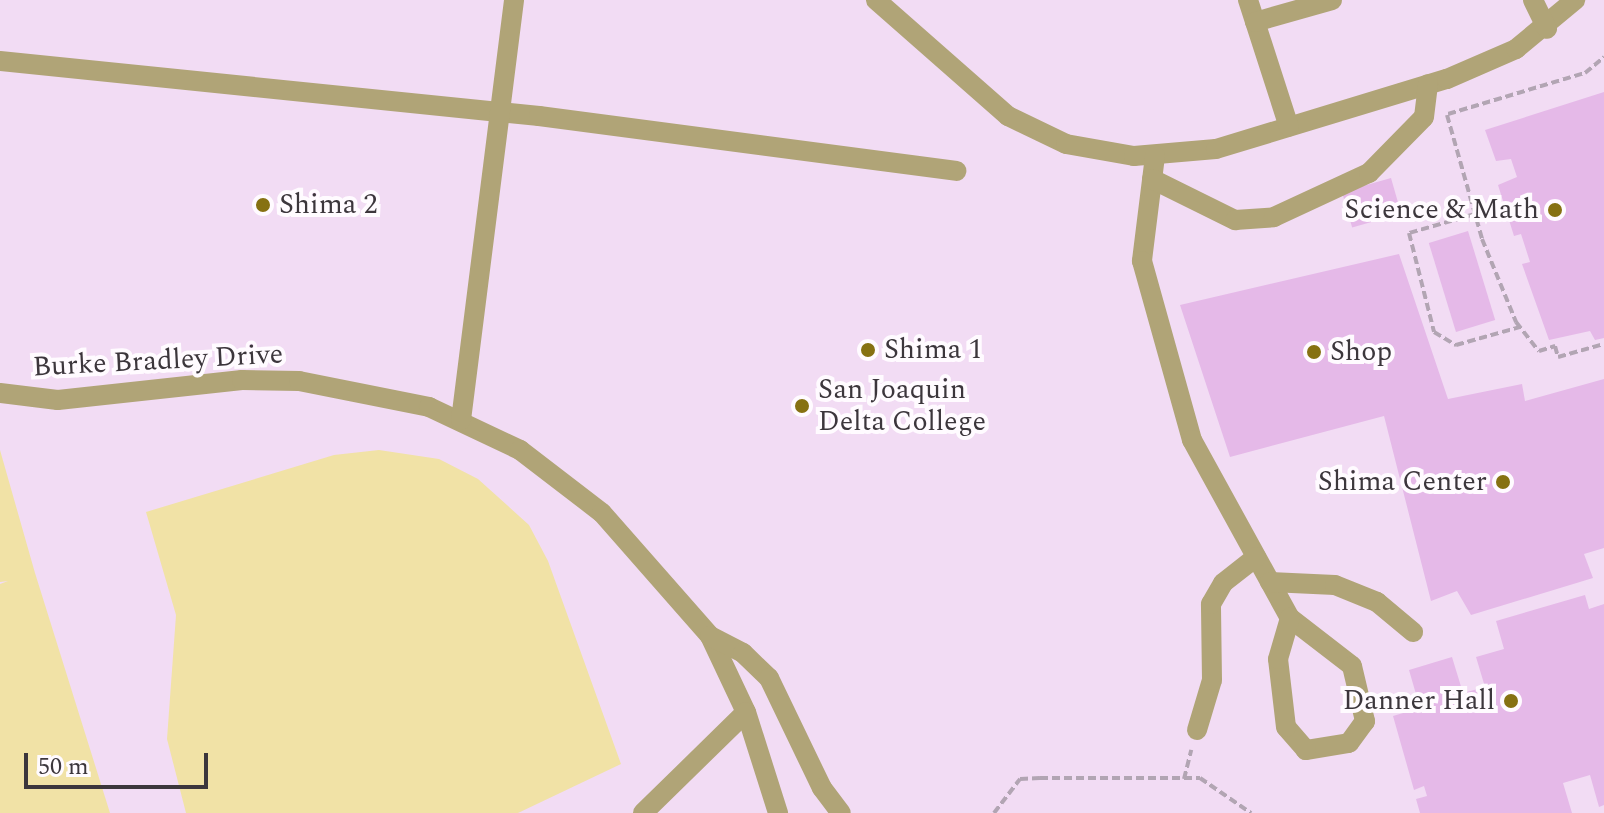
<!DOCTYPE html>
<html>
<head>
<meta charset="utf-8">
<style>
  body { margin:0 }
  #map { position:relative; width:1604px; height:813px; overflow:hidden; background:#fae9fb; font-family:Spectral,serif }
  div>[style] { position:absolute }
  [style*='--x'] { left:calc(var(--x)*1px); top:calc(var(--y)*1px); width:calc(var(--w)*1px); rotate:calc(var(--a)*1deg) }
  .built>* { inset:0; background:#f2dcf4; transform-origin:0 0 }
  .green>* { inset:0; background:#f1e2a6 }
  .building>* { inset:0; background:#e5b9e8; transform-origin:0 0 }
  .path>* { height:4px; margin-top:-2px; transform-origin:0; background:repeating-linear-gradient(90deg,#b2a5b3 0 8px,transparent 0 12px) }
  .minor>* { height:20px; margin:-10px; padding:0 10px; transform-origin:10px; border-radius:10px; background:#b0a477 }
  .dots>* { width:22px; height:22px; translate:-50% -50%; box-sizing:border-box; border:4px solid #fffbff; border-radius:50% }
  span { translate:-50% -50%; white-space:nowrap; text-align:center; line-height:1.15; -webkit-text-stroke:8px #fffbff; paint-order:stroke }
  .poi-label { font-size:28px; color:#3c363c }
  .left { translate:0 -50%; text-align:left }
  .right { translate:-100% -50%; text-align:right }
  .street-label { font-size:28px; color:#3c363c }
  .scale { position:absolute; left:24px; top:753px; width:184px; height:36px; box-sizing:border-box; border:4px solid #3c363c; border-top:0; padding-left:10px; font-size:24px; line-height:28px; white-space:nowrap; color:#3c363c; -webkit-text-stroke:6px #fffbff; paint-order:stroke }
</style>
</head>
<body>
<div id="map">
  <div class="built">
    <i style="left:0;top:0;width:1604px;height:813px"></i>
  </div>
  <div class="green">
    <i style="clip-path:polygon(0 450px,35px 573px,110px 813px,0 813px,0 584px,8px 581px,0 582px)"></i>
    <i style="clip-path:polygon(379px 450px,439px 459px,478px 479px,529px 525px,548px 561px,621px 764px,518px 813px,186px 813px,167px 739px,176px 615px,146px 512px,334px 455px)"></i>
  </div>
  <div class="building">
    <i style="clip-path:polygon(1604px 92px,1604px 338px,1595px 340px,1590px 331px,1549px 340px,1522px 264px,1530px 262px,1521px 234px,1514px 236px,1498px 185px,1517px 177px,1511px 159px,1496px 161px,1485px 130px)"></i>
    <i style="left:1391px;top:178px;width:37px;height:51px;rotate:74deg"></i>
    <i style="left:1468px;top:231px;width:93px;height:41px;rotate:73deg"></i>
    <i style="clip-path:polygon(1399px 254px,1448px 399px,1522px 384px,1525px 401px,1604px 379px,1604px 548px,1584px 554px,1593px 578px,1471px 615px,1457px 591px,1431px 601px,1384px 416px,1230px 457px,1180px 305px)"></i>
    <i style="clip-path:polygon(1585px 595px,1589px 609px,1604px 604px,1604px 805px,1599px 807px,1590px 775px,1563px 783px,1572px 813px,1420px 813px,1416px 799px,1427px 796px,1424px 786px,1414px 790px,1393px 716px,1420px 708px,1409px 670px,1452px 657px,1463px 693px,1485px 687px,1476px 657px,1504px 649px,1496px 621px)"></i>
  </div>
  <div class="path">
    <i style="--x:1448;--y:114;--w:143;--a:-16.7"></i>
    <i style="--x:1585;--y:73;--w:25;--a:-40"></i>
    <i style="--x:1447;--y:115;--w:129;--a:74.2"></i>
    <i style="--x:1482;--y:239;--w:90;--a:67.7"></i>
    <i style="--x:1516;--y:322;--w:37;--a:52"></i>
    <i style="--x:1539;--y:351;--w:17;--a:-17"></i>
    <i style="--x:1555;--y:346;--w:11;--a:75"></i>
    <i style="--x:1558;--y:357;--w:48;--a:-15.8"></i>
    <i style="--x:1475;--y:214;--w:69;--a:163.9"></i>
    <i style="--x:1409;--y:233;--w:102;--a:75.8"></i>
    <i style="--x:1434;--y:332;--w:26;--a:31"></i>
    <i style="--x:1456;--y:345;--w:66;--a:-15.7"></i>
    <i style="--x:1184;--y:779;--w:30;--a:-76"></i>
    <i style="--x:994;--y:813;--w:43;--a:-52.6"></i>
    <i style="--x:1020;--y:779;--w:20;--a:-3"></i>
    <i style="--x:1040;--y:778;--w:160;--a:0"></i>
    <i style="--x:1200;--y:778;--w:62;--a:34.5"></i>
  </div>
  <div class="minor">
    <i style="--x:876;--y:0;--w:176;--a:41.3"></i>
    <i style="--x:1008;--y:116;--w:64;--a:25.8"></i>
    <i style="--x:1066;--y:144;--w:69;--a:10"></i>
    <i style="--x:1134;--y:156;--w:82;--a:-4.9"></i>
    <i style="--x:1216;--y:149;--w:241;--a:-16.9"></i>
    <i style="--x:1447;--y:79;--w:75;--a:-23.5"></i>
    <i style="--x:1516;--y:49;--w:77;--a:-39.7"></i>
    <i style="--x:1248;--y:0;--w:133;--a:72.1"></i>
    <i style="--x:1533;--y:0;--w:32;--a:64"></i>
    <i style="--x:1255;--y:22;--w:80;--a:-15.9"></i>
    <i style="--x:0;--y:61;--w:542;--a:5.83"></i>
    <i style="--x:539;--y:116;--w:421;--a:7.5"></i>
    <i style="--x:1155;--y:156;--w:106;--a:97.1"></i>
    <i style="--x:1142;--y:261;--w:186;--a:74.4"></i>
    <i style="--x:1192;--y:440;--w:203;--a:61.2"></i>
    <i style="--x:1290;--y:618;--w:78;--a:37.7"></i>
    <i style="--x:1352;--y:666;--w:57;--a:76.7"></i>
    <i style="--x:1365;--y:721;--w:27;--a:126"></i>
    <i style="--x:1349;--y:743;--w:44;--a:170.8"></i>
    <i style="--x:1306;--y:750;--w:30;--a:-131"></i>
    <i style="--x:1286;--y:727;--w:68;--a:-96.7"></i>
    <i style="--x:1278;--y:659;--w:43;--a:-73.7"></i>
    <i style="--x:1152;--y:179;--w:93;--a:26.3"></i>
    <i style="--x:1235;--y:220;--w:39;--a:-4"></i>
    <i style="--x:1274;--y:217;--w:105;--a:-24.9"></i>
    <i style="--x:1369;--y:173;--w:78;--a:-45.5"></i>
    <i style="--x:1424;--y:117;--w:33;--a:-83"></i>
    <i style="--x:0;--y:393;--w:58;--a:6.9"></i>
    <i style="--x:58;--y:400;--w:185;--a:-6.2"></i>
    <i style="--x:242;--y:380;--w:57;--a:1"></i>
    <i style="--x:299;--y:381;--w:133;--a:11.3"></i>
    <i style="--x:429;--y:407;--w:101;--a:25.3"></i>
    <i style="--x:520;--y:450;--w:103;--a:37.5"></i>
    <i style="--x:602;--y:513;--w:164;--a:48.7"></i>
    <i style="--x:710;--y:636;--w:84;--a:64.7"></i>
    <i style="--x:746;--y:712;--w:106;--a:72.4"></i>
    <i style="--x:461;--y:420;--w:423;--a:-82.8"></i>
    <i style="--x:1270;--y:582;--w:65;--a:2.6"></i>
    <i style="--x:1335;--y:585;--w:45;--a:22"></i>
    <i style="--x:1377;--y:602;--w:47;--a:39.8"></i>
    <i style="--x:710;--y:636;--w:37;--a:27"></i>
    <i style="--x:743;--y:653;--w:36;--a:44"></i>
    <i style="--x:769;--y:678;--w:122;--a:64.3"></i>
    <i style="--x:822;--y:788;--w:31;--a:53"></i>
    <i style="--x:1197;--y:730;--w:52;--a:-73.3"></i>
    <i style="--x:1212;--y:680;--w:76;--a:-90.8"></i>
    <i style="--x:1211;--y:604;--w:24;--a:-60"></i>
    <i style="--x:1223;--y:583;--w:42;--a:-38.2"></i>
    <i style="--x:643;--y:813;--w:144;--a:-44.4"></i>
  </div>
  <div class="dots">
    <i style="left:263px;top:205px;background:#867112"></i>
    <i style="left:1555px;top:210px;background:#867112"></i>
    <i style="left:868px;top:350px;background:#867112"></i>
    <i style="left:1314px;top:352px;background:#867112"></i>
    <i style="left:802px;top:406px;background:#867112"></i>
    <i style="left:1503px;top:482px;background:#867112"></i>
    <i style="left:1511px;top:701px;background:#867112"></i>
  </div>
  <div class="poi-label">
    <span class="left" style="left:279px;top:205px">Shima 2</span>
    <span class="right" style="left:1539px;top:210px">Science &amp; Math</span>
    <span class="left" style="left:884px;top:350px">Shima 1</span>
    <span class="left" style="left:1330px;top:352px">Shop</span>
    <span class="left" style="left:818px;top:406px">San Joaquin<br>Delta College</span>
    <span class="right" style="left:1487px;top:482px">Shima Center</span>
    <span class="right" style="left:1495px;top:701px">Danner Hall</span>
  </div>
  <div class="street-label">
    <span style="left:158px;top:361px;rotate:-3deg">Burke Bradley Drive</span>
  </div>
  <div class="scale">50 m</div>
</div>
</body>
</html>
